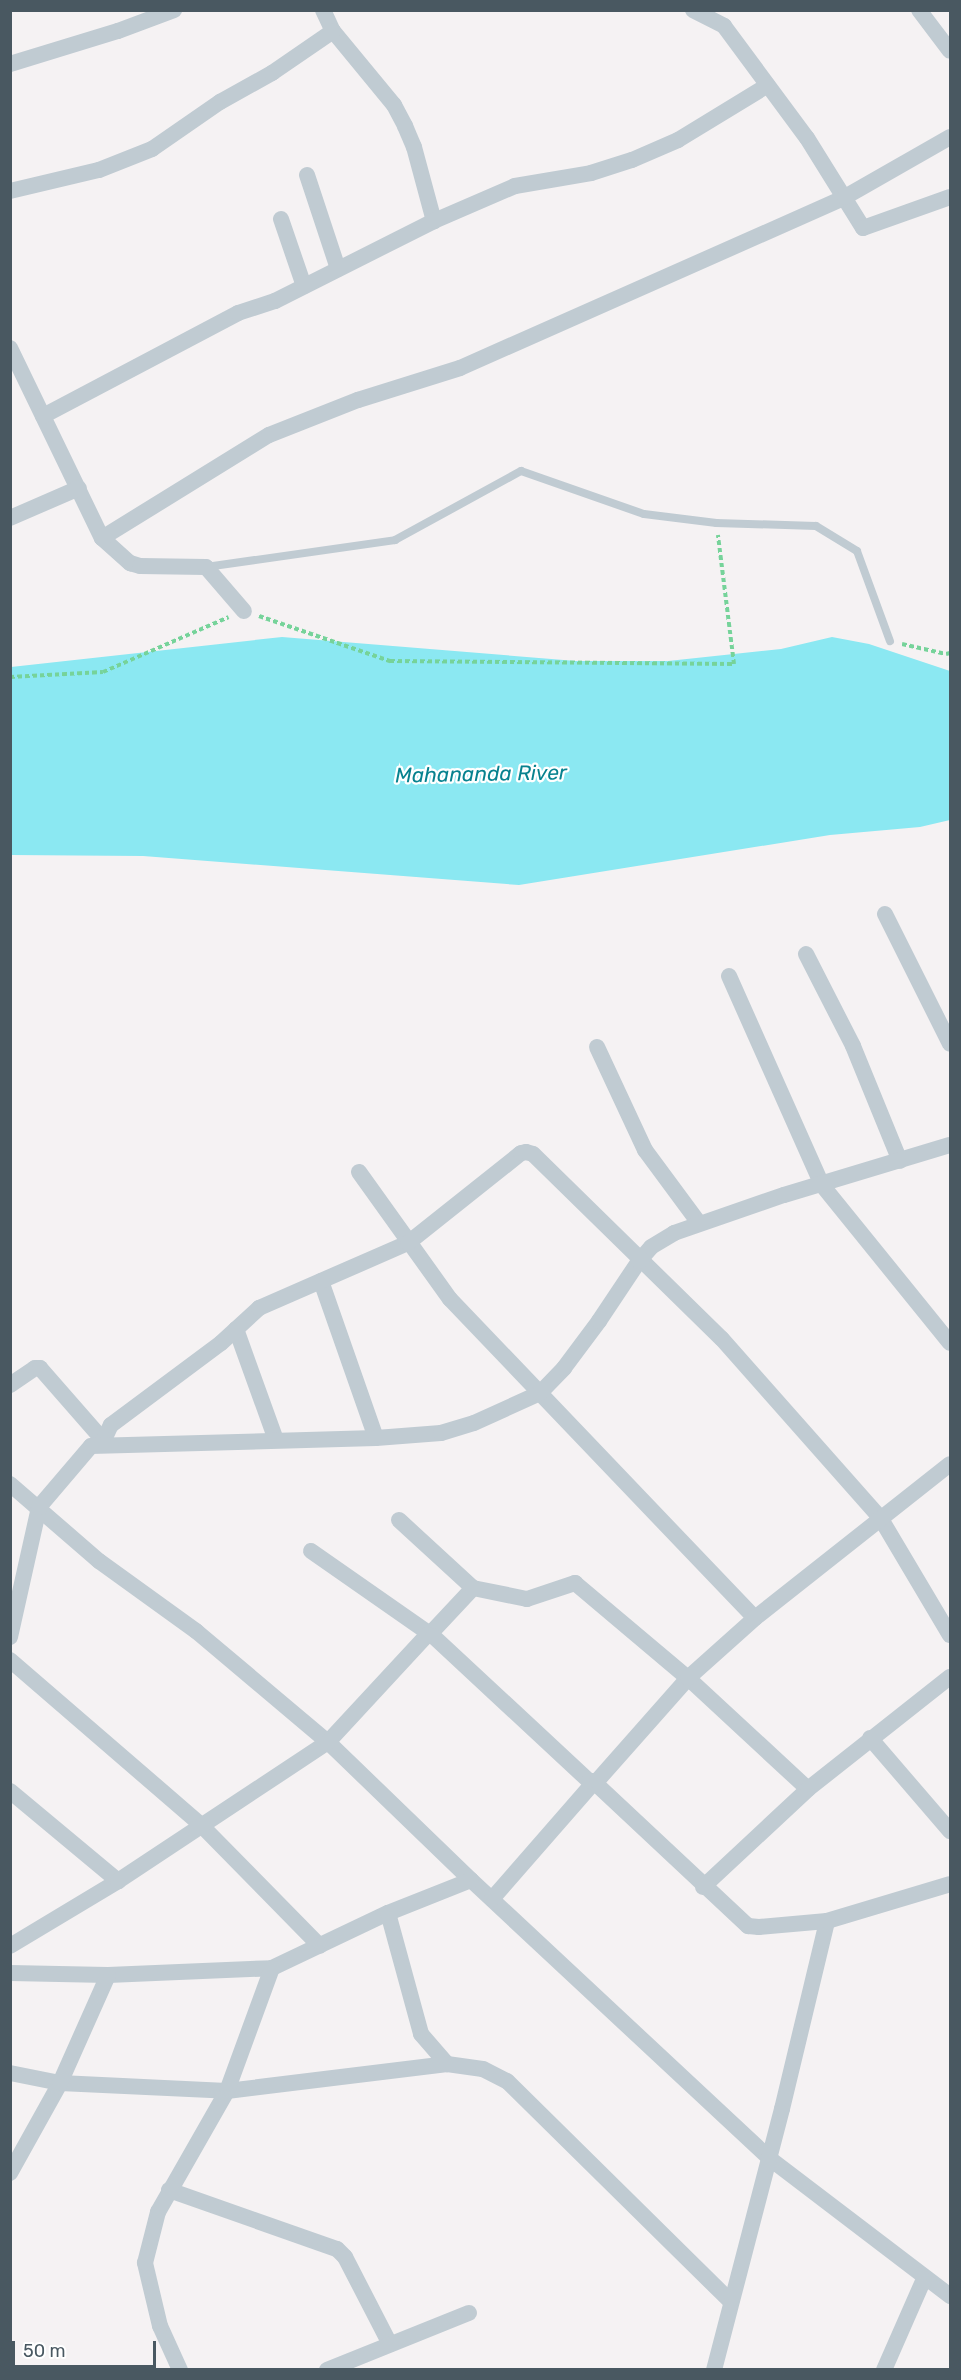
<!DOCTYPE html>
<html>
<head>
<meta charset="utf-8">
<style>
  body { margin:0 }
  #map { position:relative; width:961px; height:2380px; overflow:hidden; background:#f5f2f3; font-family:Rubik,sans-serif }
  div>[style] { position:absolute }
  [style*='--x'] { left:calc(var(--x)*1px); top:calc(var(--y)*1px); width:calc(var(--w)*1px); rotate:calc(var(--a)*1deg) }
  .water>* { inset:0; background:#8be8f2 }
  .path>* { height:4px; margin-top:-2px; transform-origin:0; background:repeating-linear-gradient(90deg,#76d39a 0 4.5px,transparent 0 7.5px) }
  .lane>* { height:8px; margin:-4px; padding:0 4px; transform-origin:4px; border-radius:4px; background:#c0cbd2 }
  .street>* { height:16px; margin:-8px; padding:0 8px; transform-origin:8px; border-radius:8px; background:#c0cbd2 }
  span { translate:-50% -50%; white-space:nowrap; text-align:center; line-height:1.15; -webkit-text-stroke:4.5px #fff; paint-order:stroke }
  .water-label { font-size:21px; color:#07828f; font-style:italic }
  .frame { position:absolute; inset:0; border:12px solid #495861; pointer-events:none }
  .scale { position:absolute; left:12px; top:2341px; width:144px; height:27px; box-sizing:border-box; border:3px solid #495861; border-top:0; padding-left:8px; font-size:18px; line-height:21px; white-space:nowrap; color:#495861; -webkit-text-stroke:4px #fff; paint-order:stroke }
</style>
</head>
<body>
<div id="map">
  <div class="water">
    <i style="clip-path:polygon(282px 637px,576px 661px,668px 661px,781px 649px,832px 637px,869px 644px,950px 671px,950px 820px,920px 827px,830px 835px,519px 885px,143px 856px,11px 855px,11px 667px)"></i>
  </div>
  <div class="path">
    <i style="--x:259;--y:616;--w:139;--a:19"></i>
    <i style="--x:390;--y:661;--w:344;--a:0.5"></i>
    <i style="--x:734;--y:664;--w:130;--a:-97.1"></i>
    <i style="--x:902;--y:644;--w:45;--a:12.8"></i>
    <i style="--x:946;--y:654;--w:4;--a:-14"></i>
    <i style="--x:10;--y:677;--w:93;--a:-3.1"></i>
    <i style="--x:103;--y:672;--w:137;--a:-23.6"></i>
  </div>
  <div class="lane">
    <i style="--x:206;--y:567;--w:191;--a:-8.1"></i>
    <i style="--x:395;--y:540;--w:144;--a:-28.7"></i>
    <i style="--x:521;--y:471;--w:130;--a:19.3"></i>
    <i style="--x:644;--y:514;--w:73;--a:7.1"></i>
    <i style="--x:716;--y:523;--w:100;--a:1.7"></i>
    <i style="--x:816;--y:526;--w:48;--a:31.4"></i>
    <i style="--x:857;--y:551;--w:96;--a:69.9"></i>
  </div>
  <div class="street">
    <i style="--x:323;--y:10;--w:23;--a:65"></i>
    <i style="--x:333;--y:31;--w:96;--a:50.5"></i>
    <i style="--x:394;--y:105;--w:24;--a:62"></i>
    <i style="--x:405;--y:126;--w:23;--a:67"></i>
    <i style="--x:414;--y:147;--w:77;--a:74.9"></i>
    <i style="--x:693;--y:10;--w:35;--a:27"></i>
    <i style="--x:724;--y:26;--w:139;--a:53.5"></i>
    <i style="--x:807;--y:138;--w:106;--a:58.1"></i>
    <i style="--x:863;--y:228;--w:92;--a:-19.6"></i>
    <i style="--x:919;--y:10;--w:51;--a:52.9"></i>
    <i style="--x:10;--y:64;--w:113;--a:-17"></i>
    <i style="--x:118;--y:31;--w:60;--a:-20.6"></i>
    <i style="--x:307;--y:175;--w:99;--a:71.7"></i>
    <i style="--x:10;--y:191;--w:91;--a:-13.3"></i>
    <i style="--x:99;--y:170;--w:57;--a:-21.6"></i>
    <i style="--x:152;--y:149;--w:83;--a:-34.7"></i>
    <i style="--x:220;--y:102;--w:60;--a:-29.1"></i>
    <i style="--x:272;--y:73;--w:74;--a:-34.5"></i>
    <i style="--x:281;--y:219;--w:71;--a:71.1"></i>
    <i style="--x:10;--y:348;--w:211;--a:64.2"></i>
    <i style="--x:102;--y:538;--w:38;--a:42"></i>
    <i style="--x:130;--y:563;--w:10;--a:17"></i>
    <i style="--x:140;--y:566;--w:66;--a:0.9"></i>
    <i style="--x:206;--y:567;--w:58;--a:49.2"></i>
    <i style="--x:43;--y:416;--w:221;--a:-27.8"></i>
    <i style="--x:238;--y:313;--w:39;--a:-18"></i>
    <i style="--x:275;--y:301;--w:178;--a:-26.7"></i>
    <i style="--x:434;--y:221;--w:88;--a:-23.4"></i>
    <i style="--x:515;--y:186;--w:77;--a:-9.7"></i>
    <i style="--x:591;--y:173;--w:43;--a:-17.6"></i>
    <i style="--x:632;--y:160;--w:50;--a:-23.5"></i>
    <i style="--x:678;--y:140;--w:105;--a:-31.4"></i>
    <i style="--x:10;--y:518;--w:75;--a:-23.5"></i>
    <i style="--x:102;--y:538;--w:196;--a:-31.7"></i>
    <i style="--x:269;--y:435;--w:96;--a:-21.5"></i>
    <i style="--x:358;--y:400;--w:107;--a:-17.4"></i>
    <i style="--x:460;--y:368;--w:421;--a:-23.9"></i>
    <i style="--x:845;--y:197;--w:121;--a:-29.7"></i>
    <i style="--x:885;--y:914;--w:145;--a:63.4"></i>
    <i style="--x:806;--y:954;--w:103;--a:62.9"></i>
    <i style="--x:853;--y:1046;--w:124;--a:67.8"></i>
    <i style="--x:729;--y:976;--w:229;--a:66"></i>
    <i style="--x:822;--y:1185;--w:203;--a:51"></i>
    <i style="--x:597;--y:1047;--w:114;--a:65"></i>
    <i style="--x:645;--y:1150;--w:91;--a:53.5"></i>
    <i style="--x:359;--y:1172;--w:156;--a:54.4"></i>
    <i style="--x:450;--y:1299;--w:441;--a:46.3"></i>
    <i style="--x:321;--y:1281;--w:166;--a:70.7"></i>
    <i style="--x:236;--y:1329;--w:118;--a:70.2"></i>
    <i style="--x:10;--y:1385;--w:30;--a:-34"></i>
    <i style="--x:35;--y:1368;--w:5;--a:0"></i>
    <i style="--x:40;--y:1368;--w:96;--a:48.8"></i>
    <i style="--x:102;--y:1444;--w:21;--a:-65"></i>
    <i style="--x:111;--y:1425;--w:137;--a:-36.7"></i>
    <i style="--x:221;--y:1343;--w:52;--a:-42.6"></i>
    <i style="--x:259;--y:1308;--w:163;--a:-23.6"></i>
    <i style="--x:408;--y:1243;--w:144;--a:-38.5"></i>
    <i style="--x:521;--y:1153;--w:5;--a:-11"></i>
    <i style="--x:526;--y:1152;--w:7;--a:16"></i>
    <i style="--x:533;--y:1154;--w:264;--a:44.4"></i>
    <i style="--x:722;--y:1339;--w:240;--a:48.5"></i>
    <i style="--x:881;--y:1519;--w:135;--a:59.3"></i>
    <i style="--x:10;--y:1484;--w:118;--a:40.9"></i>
    <i style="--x:99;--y:1561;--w:120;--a:35.8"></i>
    <i style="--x:196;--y:1631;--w:172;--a:40.1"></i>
    <i style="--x:328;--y:1742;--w:199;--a:44"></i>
    <i style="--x:471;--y:1880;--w:408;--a:43"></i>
    <i style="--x:769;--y:2158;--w:228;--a:37.3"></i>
    <i style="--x:399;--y:1520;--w:100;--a:42.6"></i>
    <i style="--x:311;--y:1551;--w:145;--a:34.9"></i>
    <i style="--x:430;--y:1634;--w:63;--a:-46.9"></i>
    <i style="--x:473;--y:1588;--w:55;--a:11.5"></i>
    <i style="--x:527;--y:1599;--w:51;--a:-18.4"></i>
    <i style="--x:575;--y:1583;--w:148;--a:40.1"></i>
    <i style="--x:688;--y:1678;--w:163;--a:42.8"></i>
    <i style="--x:10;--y:1637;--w:133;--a:-77.4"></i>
    <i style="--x:39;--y:1507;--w:80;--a:-49.6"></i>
    <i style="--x:91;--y:1446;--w:285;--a:-1.6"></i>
    <i style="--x:376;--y:1438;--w:65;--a:-4.4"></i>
    <i style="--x:441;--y:1433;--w:34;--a:-17"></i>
    <i style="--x:474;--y:1423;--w:72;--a:-24.4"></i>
    <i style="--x:540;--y:1393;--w:35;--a:-46"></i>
    <i style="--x:564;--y:1368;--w:59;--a:-53.3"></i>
    <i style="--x:599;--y:1321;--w:72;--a:-56.3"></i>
    <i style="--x:639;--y:1261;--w:18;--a:-49"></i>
    <i style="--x:651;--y:1247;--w:27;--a:-31"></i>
    <i style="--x:674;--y:1233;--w:116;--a:-19.1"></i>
    <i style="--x:784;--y:1195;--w:173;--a:-16.8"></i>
    <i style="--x:10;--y:1660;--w:254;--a:40.8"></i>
    <i style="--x:202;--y:1826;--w:168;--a:45.5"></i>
    <i style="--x:870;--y:1738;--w:123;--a:49.3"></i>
    <i style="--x:10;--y:1791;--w:141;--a:39.8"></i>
    <i style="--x:703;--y:1887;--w:144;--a:-43"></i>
    <i style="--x:808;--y:1789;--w:181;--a:-38.3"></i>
    <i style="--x:492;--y:1899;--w:155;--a:-48.9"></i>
    <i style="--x:594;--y:1782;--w:211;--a:43.1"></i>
    <i style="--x:748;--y:1926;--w:11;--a:5"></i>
    <i style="--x:759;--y:1927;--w:68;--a:-5"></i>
    <i style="--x:388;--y:1913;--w:125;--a:74.7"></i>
    <i style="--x:421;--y:2034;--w:40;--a:49"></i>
    <i style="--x:10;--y:1946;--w:126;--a:-31"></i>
    <i style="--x:118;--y:1881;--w:252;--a:-33.5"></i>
    <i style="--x:328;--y:1742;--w:146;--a:-47.2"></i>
    <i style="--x:427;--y:1635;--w:6;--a:9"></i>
    <i style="--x:433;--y:1636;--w:213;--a:42.9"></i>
    <i style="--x:589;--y:1781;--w:8;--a:0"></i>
    <i style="--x:597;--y:1781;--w:137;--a:-48.5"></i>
    <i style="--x:688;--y:1678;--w:90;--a:-41.8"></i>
    <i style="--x:755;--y:1618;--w:248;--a:-38.3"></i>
    <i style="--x:10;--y:1973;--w:98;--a:1.2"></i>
    <i style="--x:108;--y:1975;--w:164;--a:-2.4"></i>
    <i style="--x:272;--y:1968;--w:128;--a:-25.4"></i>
    <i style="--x:388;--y:1913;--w:89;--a:-21.7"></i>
    <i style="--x:10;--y:2073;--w:51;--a:11.3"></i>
    <i style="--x:60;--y:2083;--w:167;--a:2.7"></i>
    <i style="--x:227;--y:2091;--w:222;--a:-7"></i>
    <i style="--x:447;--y:2064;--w:36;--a:8"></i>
    <i style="--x:483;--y:2069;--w:27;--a:27"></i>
    <i style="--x:507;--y:2081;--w:315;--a:44.6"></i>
    <i style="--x:10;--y:2173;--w:103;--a:-60.9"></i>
    <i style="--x:60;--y:2083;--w:118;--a:-66"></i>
    <i style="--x:169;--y:2190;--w:178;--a:19.4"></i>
    <i style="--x:337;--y:2249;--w:11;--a:45"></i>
    <i style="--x:345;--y:2257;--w:98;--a:62.7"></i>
    <i style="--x:180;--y:2370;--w:48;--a:-114.4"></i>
    <i style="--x:160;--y:2326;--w:65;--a:-103.4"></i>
    <i style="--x:145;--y:2263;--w:53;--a:-75.7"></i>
    <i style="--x:158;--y:2212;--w:139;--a:-60.3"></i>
    <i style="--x:227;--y:2091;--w:131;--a:-69.9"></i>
    <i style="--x:327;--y:2370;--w:153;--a:-21.9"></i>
    <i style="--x:714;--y:2370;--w:270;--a:-75.4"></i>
    <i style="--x:782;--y:2109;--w:193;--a:-76.5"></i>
    <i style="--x:827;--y:1921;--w:128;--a:-16.7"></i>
    <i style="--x:884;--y:2370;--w:99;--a:-66.3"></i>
  </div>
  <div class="water-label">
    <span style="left:481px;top:774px;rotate:-1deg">Mahananda River</span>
  </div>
  <div class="frame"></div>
  <div class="scale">50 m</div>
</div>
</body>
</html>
